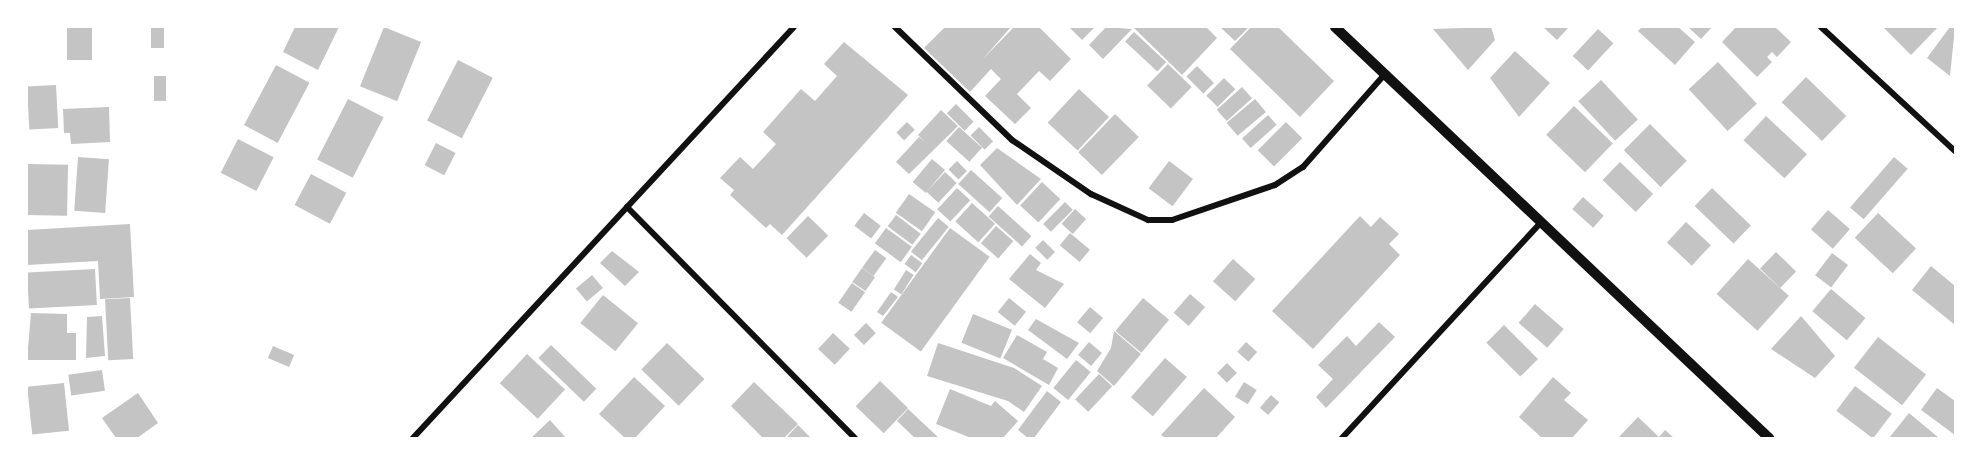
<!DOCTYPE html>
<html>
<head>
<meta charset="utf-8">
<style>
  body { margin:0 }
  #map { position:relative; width:1982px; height:465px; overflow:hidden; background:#fff; font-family:"Fira Sans",sans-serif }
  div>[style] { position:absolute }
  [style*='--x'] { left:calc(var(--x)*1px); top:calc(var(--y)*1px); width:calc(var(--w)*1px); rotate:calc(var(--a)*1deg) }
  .building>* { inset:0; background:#c4c4c4; transform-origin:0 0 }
  .minor>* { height:6px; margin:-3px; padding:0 3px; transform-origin:3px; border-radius:3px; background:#111 }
  .tertiary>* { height:10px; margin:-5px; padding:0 5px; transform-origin:5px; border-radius:5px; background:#111 }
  span { translate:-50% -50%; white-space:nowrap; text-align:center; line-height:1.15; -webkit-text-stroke:6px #fff; paint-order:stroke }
  .frame { position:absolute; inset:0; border:28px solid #fff; pointer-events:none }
</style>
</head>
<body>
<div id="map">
  <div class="building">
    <i style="left:67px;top:27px;width:25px;height:33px"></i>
    <i style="left:151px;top:27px;width:13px;height:21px"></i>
    <i style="clip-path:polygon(295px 27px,339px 27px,318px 70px,283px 52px)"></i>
    <i style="left:384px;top:27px;width:40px;height:64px;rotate:22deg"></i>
    <i style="clip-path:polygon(945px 27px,1011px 27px,982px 60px,1014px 27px,1039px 27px,1071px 59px,1050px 81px,1039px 71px,1017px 94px,1031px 108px,1015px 124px,985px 96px,1001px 79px,991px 69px,970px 92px,924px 48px)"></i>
    <i style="clip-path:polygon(1069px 27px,1095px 27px,1082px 40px)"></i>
    <i style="clip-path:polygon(1106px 27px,1132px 29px,1103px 59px,1089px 45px)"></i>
    <i style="clip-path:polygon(1133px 27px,1206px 27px,1217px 38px,1182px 75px)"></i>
    <i style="clip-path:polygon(1220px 27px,1249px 27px,1235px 41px)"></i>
    <i style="clip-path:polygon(1251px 27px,1278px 27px,1334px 81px,1300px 117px,1230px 49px)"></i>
    <i style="clip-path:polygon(1491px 27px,1495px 40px,1468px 70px,1433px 29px)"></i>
    <i style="clip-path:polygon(1543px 27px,1569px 27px,1557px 40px)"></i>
    <i style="clip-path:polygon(1642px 27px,1678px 27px,1695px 42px,1675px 65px,1638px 31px)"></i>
    <i style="clip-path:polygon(1688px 27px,1712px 27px,1701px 39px)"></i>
    <i style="clip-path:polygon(1736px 27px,1775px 27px,1791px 42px,1777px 57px,1772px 52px,1767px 57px,1772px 62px,1757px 77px,1722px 42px)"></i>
    <i style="clip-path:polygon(1883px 27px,1938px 27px,1911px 55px)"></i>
    <i style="clip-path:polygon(1950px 27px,1955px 27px,1950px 76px,1927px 58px)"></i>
    <i style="left:1598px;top:29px;width:21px;height:37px;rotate:43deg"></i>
    <i style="left:1134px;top:32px;width:44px;height:13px;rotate:43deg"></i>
    <i style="clip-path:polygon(844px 42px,908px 95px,782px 235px,770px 224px,766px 228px,730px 195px,734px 190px,720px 178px,740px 157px,753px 169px,776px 144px,763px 132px,801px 89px,815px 101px,837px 76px,824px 64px)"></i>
    <i style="clip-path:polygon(1515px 51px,1550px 83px,1519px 117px,1490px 78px)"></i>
    <i style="left:458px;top:60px;width:39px;height:68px;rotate:27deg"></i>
    <i style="left:1718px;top:62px;width:57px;height:40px;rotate:47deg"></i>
    <i style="left:1168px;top:64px;width:33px;height:30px;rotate:44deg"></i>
    <i style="left:276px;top:65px;width:38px;height:68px;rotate:28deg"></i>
    <i style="left:1197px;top:66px;width:24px;height:15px;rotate:45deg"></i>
    <i style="left:154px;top:76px;width:12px;height:25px"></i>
    <i style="left:1806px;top:77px;width:56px;height:35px;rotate:44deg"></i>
    <i style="left:1224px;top:78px;width:16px;height:25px;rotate:45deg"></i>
    <i style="left:1601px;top:80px;width:54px;height:31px;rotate:47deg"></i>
    <i style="left:56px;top:85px;width:43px;height:29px;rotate:87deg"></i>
    <i style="left:1242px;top:87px;width:15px;height:34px;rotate:48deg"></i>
    <i style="left:1079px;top:89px;width:41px;height:46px;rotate:43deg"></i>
    <i style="left:348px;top:99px;width:40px;height:68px;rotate:27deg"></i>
    <i style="left:1255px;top:99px;width:17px;height:37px;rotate:50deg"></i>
    <i style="left:956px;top:104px;width:25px;height:13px;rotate:45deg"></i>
    <i style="left:1574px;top:106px;width:54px;height:40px;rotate:44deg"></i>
    <i style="clip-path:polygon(109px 107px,110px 142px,71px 144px,70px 133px,64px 133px,63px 109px)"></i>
    <i style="clip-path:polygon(941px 110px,958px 126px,909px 174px,896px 162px,919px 137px,925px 142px,918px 135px)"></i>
    <i style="left:1115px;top:114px;width:33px;height:53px;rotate:44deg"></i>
    <i style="left:1268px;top:115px;width:13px;height:35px;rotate:48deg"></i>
    <i style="left:1766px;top:116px;width:56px;height:33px;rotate:43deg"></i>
    <i style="left:907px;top:122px;width:11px;height:15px;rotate:45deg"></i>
    <i style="left:1286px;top:122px;width:23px;height:40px;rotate:45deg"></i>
    <i style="left:1650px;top:124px;width:52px;height:37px;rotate:45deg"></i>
    <i style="left:959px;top:127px;width:31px;height:19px;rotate:42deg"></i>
    <i style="left:979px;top:127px;width:20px;height:12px;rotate:45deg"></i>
    <i style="left:238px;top:139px;width:40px;height:38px;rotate:27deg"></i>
    <i style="left:436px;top:143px;width:22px;height:25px;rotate:27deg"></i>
    <i style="clip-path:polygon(997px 148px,1041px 179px,1017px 205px,980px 165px)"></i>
    <i style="left:78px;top:157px;width:31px;height:54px;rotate:4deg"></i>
    <i style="left:1894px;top:157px;width:18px;height:67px;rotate:41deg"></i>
    <i style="left:932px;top:159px;width:17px;height:30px;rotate:40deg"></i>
    <i style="left:957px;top:161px;width:14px;height:12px;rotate:45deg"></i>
    <i style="left:1169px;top:161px;width:30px;height:34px;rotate:37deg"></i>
    <i style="left:1620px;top:162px;width:46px;height:25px;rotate:44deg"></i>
    <i style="left:27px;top:164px;width:41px;height:51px;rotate:1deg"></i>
    <i style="left:971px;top:170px;width:42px;height:19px;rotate:42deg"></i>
    <i style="left:945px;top:172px;width:16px;height:27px;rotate:43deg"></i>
    <i style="left:311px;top:174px;width:40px;height:35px;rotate:28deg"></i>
    <i style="left:1042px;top:182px;width:25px;height:32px;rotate:43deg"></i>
    <i style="left:957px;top:188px;width:18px;height:29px;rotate:43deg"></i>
    <i style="left:1712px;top:188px;width:54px;height:25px;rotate:44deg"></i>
    <i style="left:909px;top:194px;width:32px;height:23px;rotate:35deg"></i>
    <i style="left:1583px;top:197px;width:28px;height:16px;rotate:42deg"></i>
    <i style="left:1065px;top:202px;width:11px;height:31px;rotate:45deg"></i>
    <i style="left:972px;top:203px;width:31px;height:25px;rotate:42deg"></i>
    <i style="left:998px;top:206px;width:45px;height:14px;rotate:42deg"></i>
    <i style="left:1075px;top:209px;width:15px;height:20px;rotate:42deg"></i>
    <i style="left:1828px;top:210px;width:29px;height:26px;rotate:41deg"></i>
    <i style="left:864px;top:213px;width:21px;height:16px;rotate:37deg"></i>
    <i style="left:1878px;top:213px;width:52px;height:34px;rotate:43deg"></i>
    <i style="left:896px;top:215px;width:31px;height:14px;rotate:37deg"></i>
    <i style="left:808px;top:216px;width:28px;height:31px;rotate:44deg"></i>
    <i style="clip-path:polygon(1360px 216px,1371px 227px,1380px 217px,1399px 234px,1389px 244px,1400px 255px,1313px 349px,1272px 311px)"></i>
    <i style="left:938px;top:218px;width:14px;height:43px;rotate:39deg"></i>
    <i style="left:1686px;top:222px;width:34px;height:28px;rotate:43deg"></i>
    <i style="clip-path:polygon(130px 224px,134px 297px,100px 299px,98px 261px,27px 265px,27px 230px)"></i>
    <i style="left:996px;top:226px;width:23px;height:23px;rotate:41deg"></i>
    <i style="left:886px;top:228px;width:32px;height:19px;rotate:36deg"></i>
    <i style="left:950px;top:228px;width:49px;height:117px;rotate:36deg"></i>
    <i style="left:1070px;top:233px;width:26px;height:16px;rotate:40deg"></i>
    <i style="left:1043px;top:240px;width:17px;height:11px;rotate:45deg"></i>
    <i style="left:875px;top:250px;width:14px;height:22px;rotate:36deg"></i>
    <i style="clip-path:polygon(612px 251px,639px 272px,625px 286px,600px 263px)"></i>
    <i style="left:1776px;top:252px;width:28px;height:23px;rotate:44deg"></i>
    <i style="left:1832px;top:253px;width:20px;height:28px;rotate:37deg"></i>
    <i style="clip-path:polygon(1030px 254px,1041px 263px,1036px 270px,1064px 284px,1045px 308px,1009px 279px)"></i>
    <i style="left:911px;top:255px;width:14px;height:11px;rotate:36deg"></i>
    <i style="left:1233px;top:259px;width:30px;height:30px;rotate:42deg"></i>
    <i style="left:1748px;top:259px;width:55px;height:47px;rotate:42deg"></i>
    <i style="clip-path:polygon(1931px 266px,1955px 286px,1955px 325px,1912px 290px)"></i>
    <i style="left:862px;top:268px;width:16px;height:17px;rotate:35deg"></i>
    <i style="left:95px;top:269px;width:36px;height:68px;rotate:87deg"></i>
    <i style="left:906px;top:270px;width:9px;height:23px;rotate:32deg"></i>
    <i style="left:592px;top:275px;width:17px;height:21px;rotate:50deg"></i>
    <i style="left:852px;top:283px;width:16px;height:24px;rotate:35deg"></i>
    <i style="left:1831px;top:289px;width:45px;height:29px;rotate:40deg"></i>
    <i style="clip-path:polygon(891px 292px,898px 297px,883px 316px,877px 312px)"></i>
    <i style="left:1190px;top:294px;width:20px;height:25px;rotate:41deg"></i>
    <i style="left:603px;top:295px;width:45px;height:36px;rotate:39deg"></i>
    <i style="left:130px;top:298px;width:61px;height:25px;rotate:87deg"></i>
    <i style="left:1009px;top:298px;width:22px;height:18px;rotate:39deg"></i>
    <i style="left:1143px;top:298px;width:34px;height:43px;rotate:40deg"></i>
    <i style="left:1535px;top:304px;width:38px;height:25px;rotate:41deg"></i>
    <i style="left:1090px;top:307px;width:17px;height:20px;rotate:40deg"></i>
    <i style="clip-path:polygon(31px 313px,67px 314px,67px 333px,76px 333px,76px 360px,27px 360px)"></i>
    <i style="left:973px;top:314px;width:42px;height:31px;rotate:22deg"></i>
    <i style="clip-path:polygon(102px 316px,105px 356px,86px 358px,87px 317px)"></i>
    <i style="clip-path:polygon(1801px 316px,1835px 356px,1815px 378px,1771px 349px)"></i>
    <i style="clip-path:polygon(1036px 319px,1079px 343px,1067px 359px,1028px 330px)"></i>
    <i style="clip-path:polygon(1379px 322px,1395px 337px,1326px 408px,1316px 397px,1333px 379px,1318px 365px,1347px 336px,1356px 346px)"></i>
    <i style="left:866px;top:323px;width:14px;height:17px;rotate:45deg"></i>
    <i style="left:1504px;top:325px;width:48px;height:25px;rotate:45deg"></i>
    <i style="clip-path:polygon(1114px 331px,1141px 354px,1114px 386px,1097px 371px,1111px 348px)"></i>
    <i style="left:833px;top:333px;width:23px;height:22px;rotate:43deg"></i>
    <i style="clip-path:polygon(1017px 335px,1047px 352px,1043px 359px,1058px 368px,1049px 385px,1003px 358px)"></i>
    <i style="left:1878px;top:337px;width:61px;height:39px;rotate:38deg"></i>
    <i style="left:1089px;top:342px;width:17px;height:17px;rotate:40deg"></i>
    <i style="left:1246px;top:342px;width:15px;height:13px;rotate:42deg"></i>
    <i style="left:667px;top:343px;width:52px;height:37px;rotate:44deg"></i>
    <i style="clip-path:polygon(938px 343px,1014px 368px,1042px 386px,1024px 412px,1008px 401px,927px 376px)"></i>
    <i style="left:551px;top:345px;width:63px;height:18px;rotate:44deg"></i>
    <i style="left:273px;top:346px;width:23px;height:13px;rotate:23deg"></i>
    <i style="left:527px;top:354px;width:52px;height:40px;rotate:43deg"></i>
    <i style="left:1165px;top:358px;width:29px;height:52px;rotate:41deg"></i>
    <i style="left:1076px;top:360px;width:19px;height:36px;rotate:39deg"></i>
    <i style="left:1227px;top:363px;width:14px;height:14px;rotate:45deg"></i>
    <i style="left:102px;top:370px;width:21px;height:34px;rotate:82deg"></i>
    <i style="left:1099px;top:374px;width:18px;height:35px;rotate:43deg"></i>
    <i style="clip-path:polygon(634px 377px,665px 406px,635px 438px,625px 438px,599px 414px)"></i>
    <i style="clip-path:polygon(1553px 377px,1571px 393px,1564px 400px,1588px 420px,1572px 438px,1542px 438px,1519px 417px)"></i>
    <i style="left:880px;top:381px;width:39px;height:35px;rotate:44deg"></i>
    <i style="clip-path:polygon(754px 382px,798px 424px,784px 438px,763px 438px,731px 406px)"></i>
    <i style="left:1244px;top:382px;width:15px;height:17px;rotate:32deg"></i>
    <i style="left:64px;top:383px;width:48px;height:37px;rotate:84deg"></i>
    <i style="left:1855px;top:386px;width:46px;height:31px;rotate:37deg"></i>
    <i style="clip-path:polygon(1204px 388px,1235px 417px,1216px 438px,1165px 438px,1161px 435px)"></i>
    <i style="clip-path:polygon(1937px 388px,1955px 401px,1955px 435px,1921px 410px)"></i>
    <i style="clip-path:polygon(950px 389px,991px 406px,995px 401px,1018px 421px,1003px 438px,971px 438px,936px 424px)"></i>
    <i style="clip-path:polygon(1047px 391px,1061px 402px,1034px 438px,1028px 438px,1018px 430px)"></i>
    <i style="clip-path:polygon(138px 393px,158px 423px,137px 438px,116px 438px,102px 418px)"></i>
    <i style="left:1271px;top:395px;width:11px;height:17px;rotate:41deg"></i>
    <i style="clip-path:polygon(908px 409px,939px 438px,915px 438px,897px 421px)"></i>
    <i style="clip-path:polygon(1909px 413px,1939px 438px,1889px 438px)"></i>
    <i style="clip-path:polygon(1638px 417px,1659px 437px,1665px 430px,1674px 438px,1618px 438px)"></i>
    <i style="clip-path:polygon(550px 420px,566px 438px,531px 438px)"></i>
    <i style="clip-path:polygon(798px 425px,811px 438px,786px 438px)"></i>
  </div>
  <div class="minor">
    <i style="--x:895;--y:27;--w:163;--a:44"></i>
    <i style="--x:1012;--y:140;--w:96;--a:34.4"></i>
    <i style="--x:1091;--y:194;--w:63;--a:24.5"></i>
    <i style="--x:1148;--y:220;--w:24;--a:0"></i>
    <i style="--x:1172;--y:220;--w:109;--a:-18.8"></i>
    <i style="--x:1275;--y:185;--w:33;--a:-33"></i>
    <i style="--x:1303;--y:167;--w:123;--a:-48.6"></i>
    <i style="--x:1821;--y:27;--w:183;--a:42.8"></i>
    <i style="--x:627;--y:207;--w:325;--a:45.4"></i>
    <i style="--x:413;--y:438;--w:560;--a:-47.17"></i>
    <i style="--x:1342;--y:438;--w:294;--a:-47.3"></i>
  </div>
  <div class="tertiary">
    <i style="--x:1335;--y:27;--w:598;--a:43.44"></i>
  </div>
  <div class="frame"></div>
</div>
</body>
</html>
